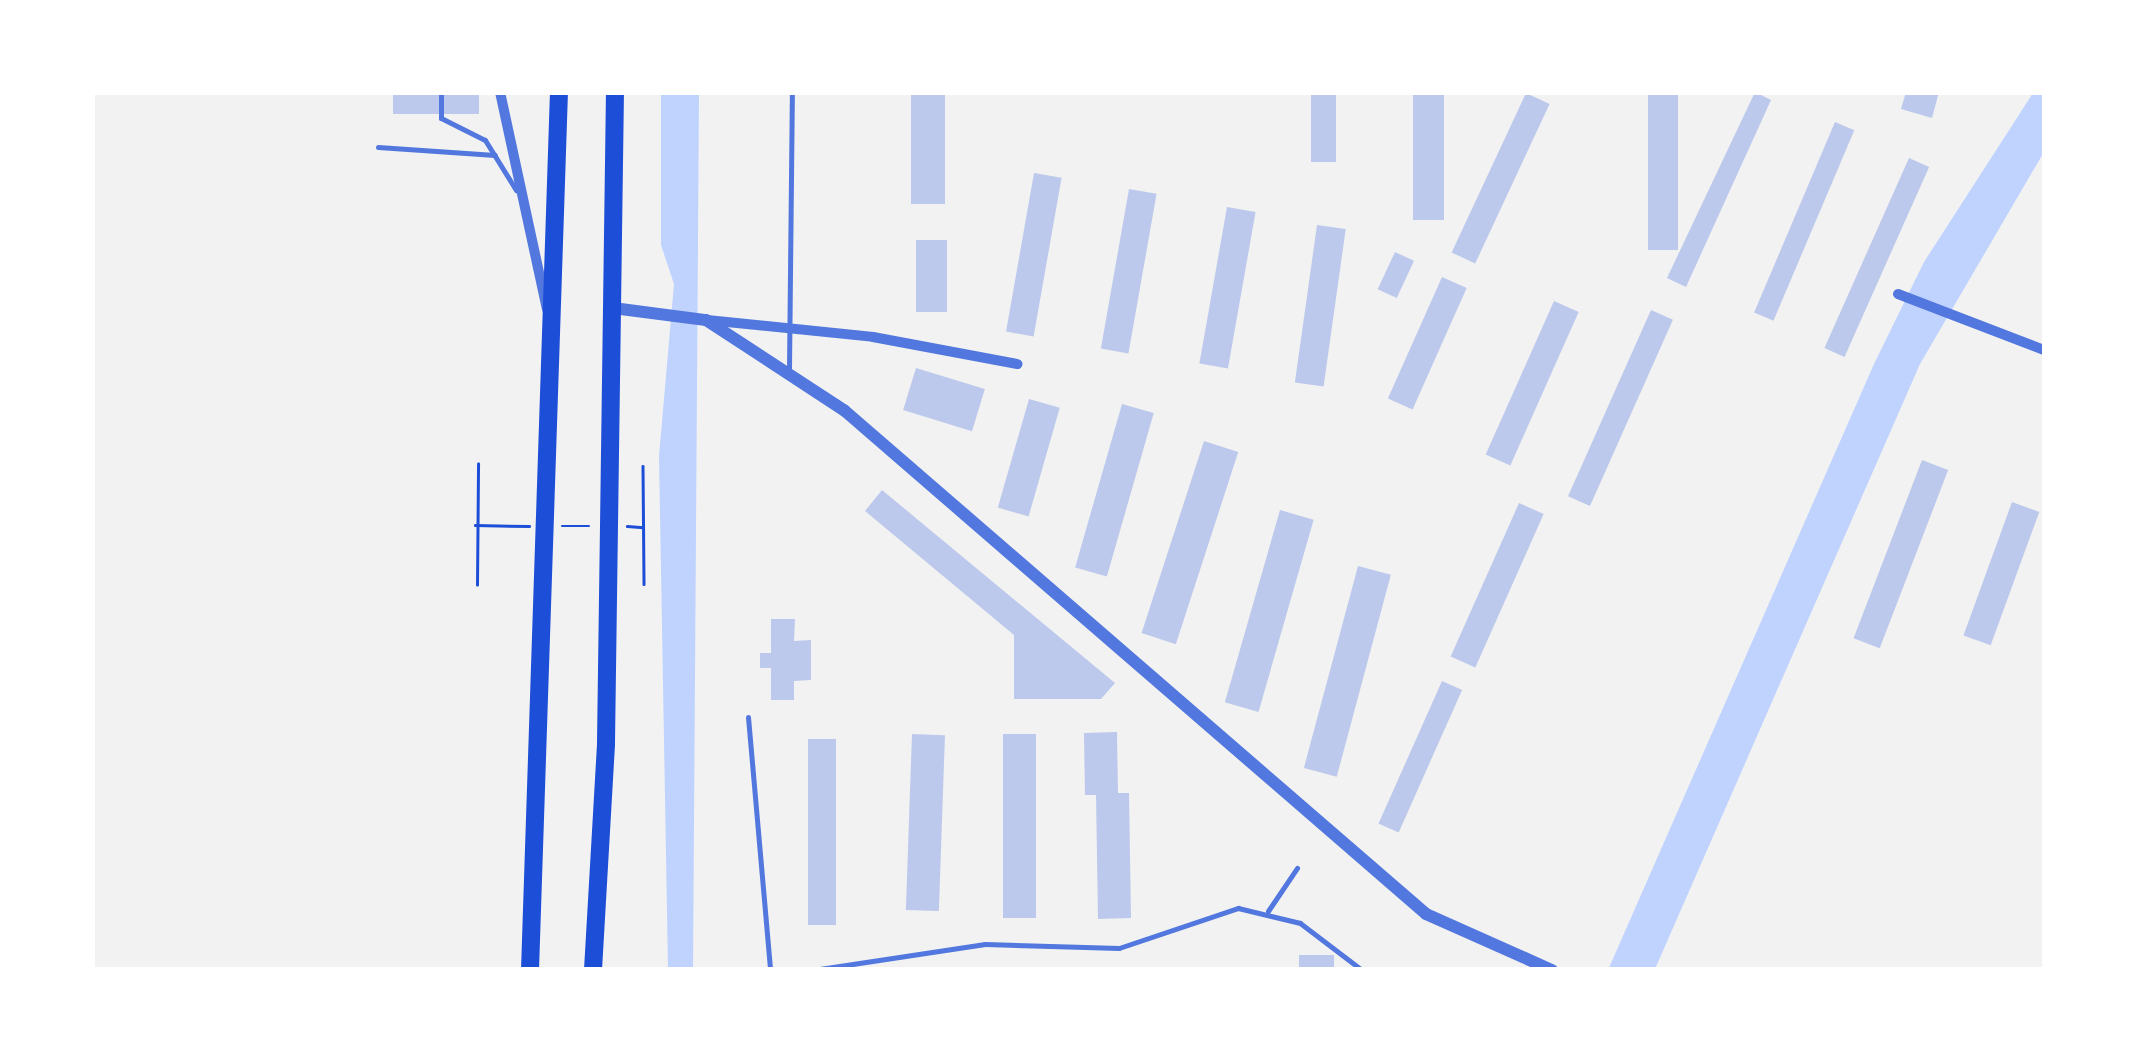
<!DOCTYPE html>
<html>
<head>
<meta charset="utf-8">
<style>
  body { margin:0 }
  #map { position:relative; width:2137px; height:1062px; overflow:hidden; background:#f2f2f2; font-family:"Space Grotesk",sans-serif }
  div>[style] { position:absolute }
  [style*='--x'] { left:calc(var(--x)*1px); top:calc(var(--y)*1px); width:calc(var(--w)*1px); rotate:calc(var(--a)*1deg) }
  .water>* { inset:0; background:#bfd3fe }
  .building>* { inset:0; background:#bdc9ec; transform-origin:0 0 }
  .path>* { height:2.5px; margin:-1.25px; padding:0 1.25px; transform-origin:1.25px; border-radius:1.25px; background:#1d4ed8 }
  .service>* { height:5px; margin:-2.5px; padding:0 2.5px; transform-origin:2.5px; border-radius:2.5px; background:#5277de }
  .minor>* { height:10px; margin:-5px; padding:0 5px; transform-origin:5px; border-radius:5px; background:#5277de }
  .tertiary>* { height:12px; margin:-6px; padding:0 6px; transform-origin:6px; border-radius:6px; background:#5277de }
  .trunk>* { height:18px; margin:-9px; padding:0 9px; transform-origin:9px; border-radius:9px; background:#1d4ed8 }
  span { translate:-50% -50%; white-space:nowrap; text-align:center; line-height:1.15; -webkit-text-stroke:9px #fff; paint-order:stroke }
  .frame { position:absolute; inset:0; border:95px solid #fff; pointer-events:none }
</style>
</head>
<body>
<div id="map">
  <div class="water">
    <i style="clip-path:polygon(661px 93px,699px 93px,693px 970px,668px 969px,659px 456px,674px 284px,661px 245px)"></i>
    <i style="clip-path:polygon(2033px 93px,2044px 93px,2044px 152px,1920px 364px,1655px 969px,1608px 970px,1874px 364px,1924px 262px)"></i>
  </div>
  <div class="building">
    <i style="left:393px;top:92px;width:86px;height:22px"></i>
    <i style="left:911px;top:92px;width:34px;height:112px"></i>
    <i style="left:1311px;top:92px;width:25px;height:70px"></i>
    <i style="left:1413px;top:92px;width:31px;height:128px"></i>
    <i style="left:1648px;top:92px;width:30px;height:158px"></i>
    <i style="clip-path:polygon(1755px 92px,1771px 100px,1686px 287px,1667px 278px)"></i>
    <i style="clip-path:polygon(1906px 92px,1939px 92px,1932px 118px,1901px 109px)"></i>
    <i style="left:1526px;top:93px;width:26px;height:176px;rotate:25deg"></i>
    <i style="left:1835px;top:122px;width:21px;height:207px;rotate:23deg"></i>
    <i style="left:1909px;top:158px;width:22px;height:208px;rotate:24deg"></i>
    <i style="left:1034px;top:173px;width:28px;height:161px;rotate:10deg"></i>
    <i style="left:1129px;top:189px;width:28px;height:162px;rotate:10deg"></i>
    <i style="left:1227px;top:207px;width:29px;height:159px;rotate:10deg"></i>
    <i style="left:1317px;top:225px;width:29px;height:159px;rotate:8deg"></i>
    <i style="left:916px;top:240px;width:31px;height:72px"></i>
    <i style="left:1395px;top:252px;width:21px;height:41px;rotate:25deg"></i>
    <i style="left:1442px;top:277px;width:27px;height:133px;rotate:24deg"></i>
    <i style="left:1554px;top:301px;width:27px;height:168px;rotate:24deg"></i>
    <i style="left:1651px;top:310px;width:24px;height:204px;rotate:24deg"></i>
    <i style="left:916px;top:368px;width:72px;height:44px;rotate:17deg"></i>
    <i style="left:1029px;top:399px;width:32px;height:113px;rotate:16deg"></i>
    <i style="left:1122px;top:404px;width:33px;height:170px;rotate:16deg"></i>
    <i style="left:1204px;top:441px;width:36px;height:202px;rotate:18deg"></i>
    <i style="left:1922px;top:460px;width:28px;height:191px;rotate:21deg"></i>
    <i style="clip-path:polygon(882px 490px,1115px 683px,1101px 699px,1014px 699px,1014px 635px,865px 511px)"></i>
    <i style="left:2012px;top:502px;width:29px;height:142px;rotate:20deg"></i>
    <i style="left:1519px;top:503px;width:27px;height:168px;rotate:24deg"></i>
    <i style="left:1280px;top:510px;width:35px;height:200px;rotate:16deg"></i>
    <i style="left:1358px;top:566px;width:34px;height:209px;rotate:15deg"></i>
    <i style="clip-path:polygon(771px 619px,795px 619px,794px 641px,811px 640px,811px 680px,794px 681px,794px 700px,771px 700px,771px 668px,760px 668px,760px 653px,771px 653px)"></i>
    <i style="left:1442px;top:681px;width:22px;height:156px;rotate:24deg"></i>
    <i style="clip-path:polygon(1117px 732px,1118px 793px,1129px 793px,1131px 918px,1098px 919px,1096px 795px,1085px 795px,1084px 733px)"></i>
    <i style="left:912px;top:734px;width:33px;height:176px;rotate:2deg"></i>
    <i style="left:1003px;top:734px;width:33px;height:184px"></i>
    <i style="left:808px;top:739px;width:28px;height:186px"></i>
    <i style="left:1334px;top:955px;width:15px;height:35px;rotate:90deg"></i>
  </div>
  <div class="path">
    <i style="--x:643;--y:466;--w:118;--a:89.5"></i>
    <i style="--x:475;--y:525;--w:54;--a:1.1"></i>
    <i style="--x:562;--y:526;--w:27;--a:0"></i>
    <i style="--x:627;--y:526;--w:16;--a:4"></i>
    <i style="--x:477;--y:585;--w:121;--a:-89.5"></i>
  </div>
  <div class="service">
    <i style="--x:441;--y:92;--w:26;--a:90"></i>
    <i style="--x:441;--y:118;--w:49;--a:26.6"></i>
    <i style="--x:485;--y:140;--w:59;--a:58.2"></i>
    <i style="--x:378;--y:147;--w:117;--a:3.9"></i>
    <i style="--x:789;--y:369;--w:277;--a:-89.4"></i>
    <i style="--x:748;--y:717;--w:254;--a:85"></i>
    <i style="--x:1268;--y:911;--w:52;--a:-56"></i>
    <i style="--x:813;--y:970;--w:174;--a:-8.6"></i>
    <i style="--x:985;--y:944;--w:134;--a:1.7"></i>
    <i style="--x:1119;--y:948;--w:126;--a:-18.6"></i>
    <i style="--x:1238;--y:908;--w:64;--a:13.6"></i>
    <i style="--x:1300;--y:923;--w:78;--a:37.2"></i>
  </div>
  <div class="minor">
    <i style="--x:500;--y:92;--w:222;--a:77.8"></i>
    <i style="--x:1898;--y:294;--w:156;--a:21"></i>
    <i style="--x:707;--y:320;--w:167;--a:5.8"></i>
    <i style="--x:873;--y:337;--w:147;--a:10.6"></i>
  </div>
  <div class="tertiary">
    <i style="--x:613;--y:308;--w:94;--a:7.4"></i>
    <i style="--x:706;--y:320;--w:166;--a:33.2"></i>
    <i style="--x:845;--y:411;--w:768;--a:40.88"></i>
    <i style="--x:1426;--y:914;--w:138;--a:24"></i>
  </div>
  <div class="trunk">
    <i style="--x:530;--y:970;--w:878;--a:-88.11"></i>
    <i style="--x:593;--y:970;--w:227;--a:-86.7"></i>
    <i style="--x:606;--y:743;--w:651;--a:-89.21"></i>
  </div>
  <div class="frame"></div>
</div>
</body>
</html>
